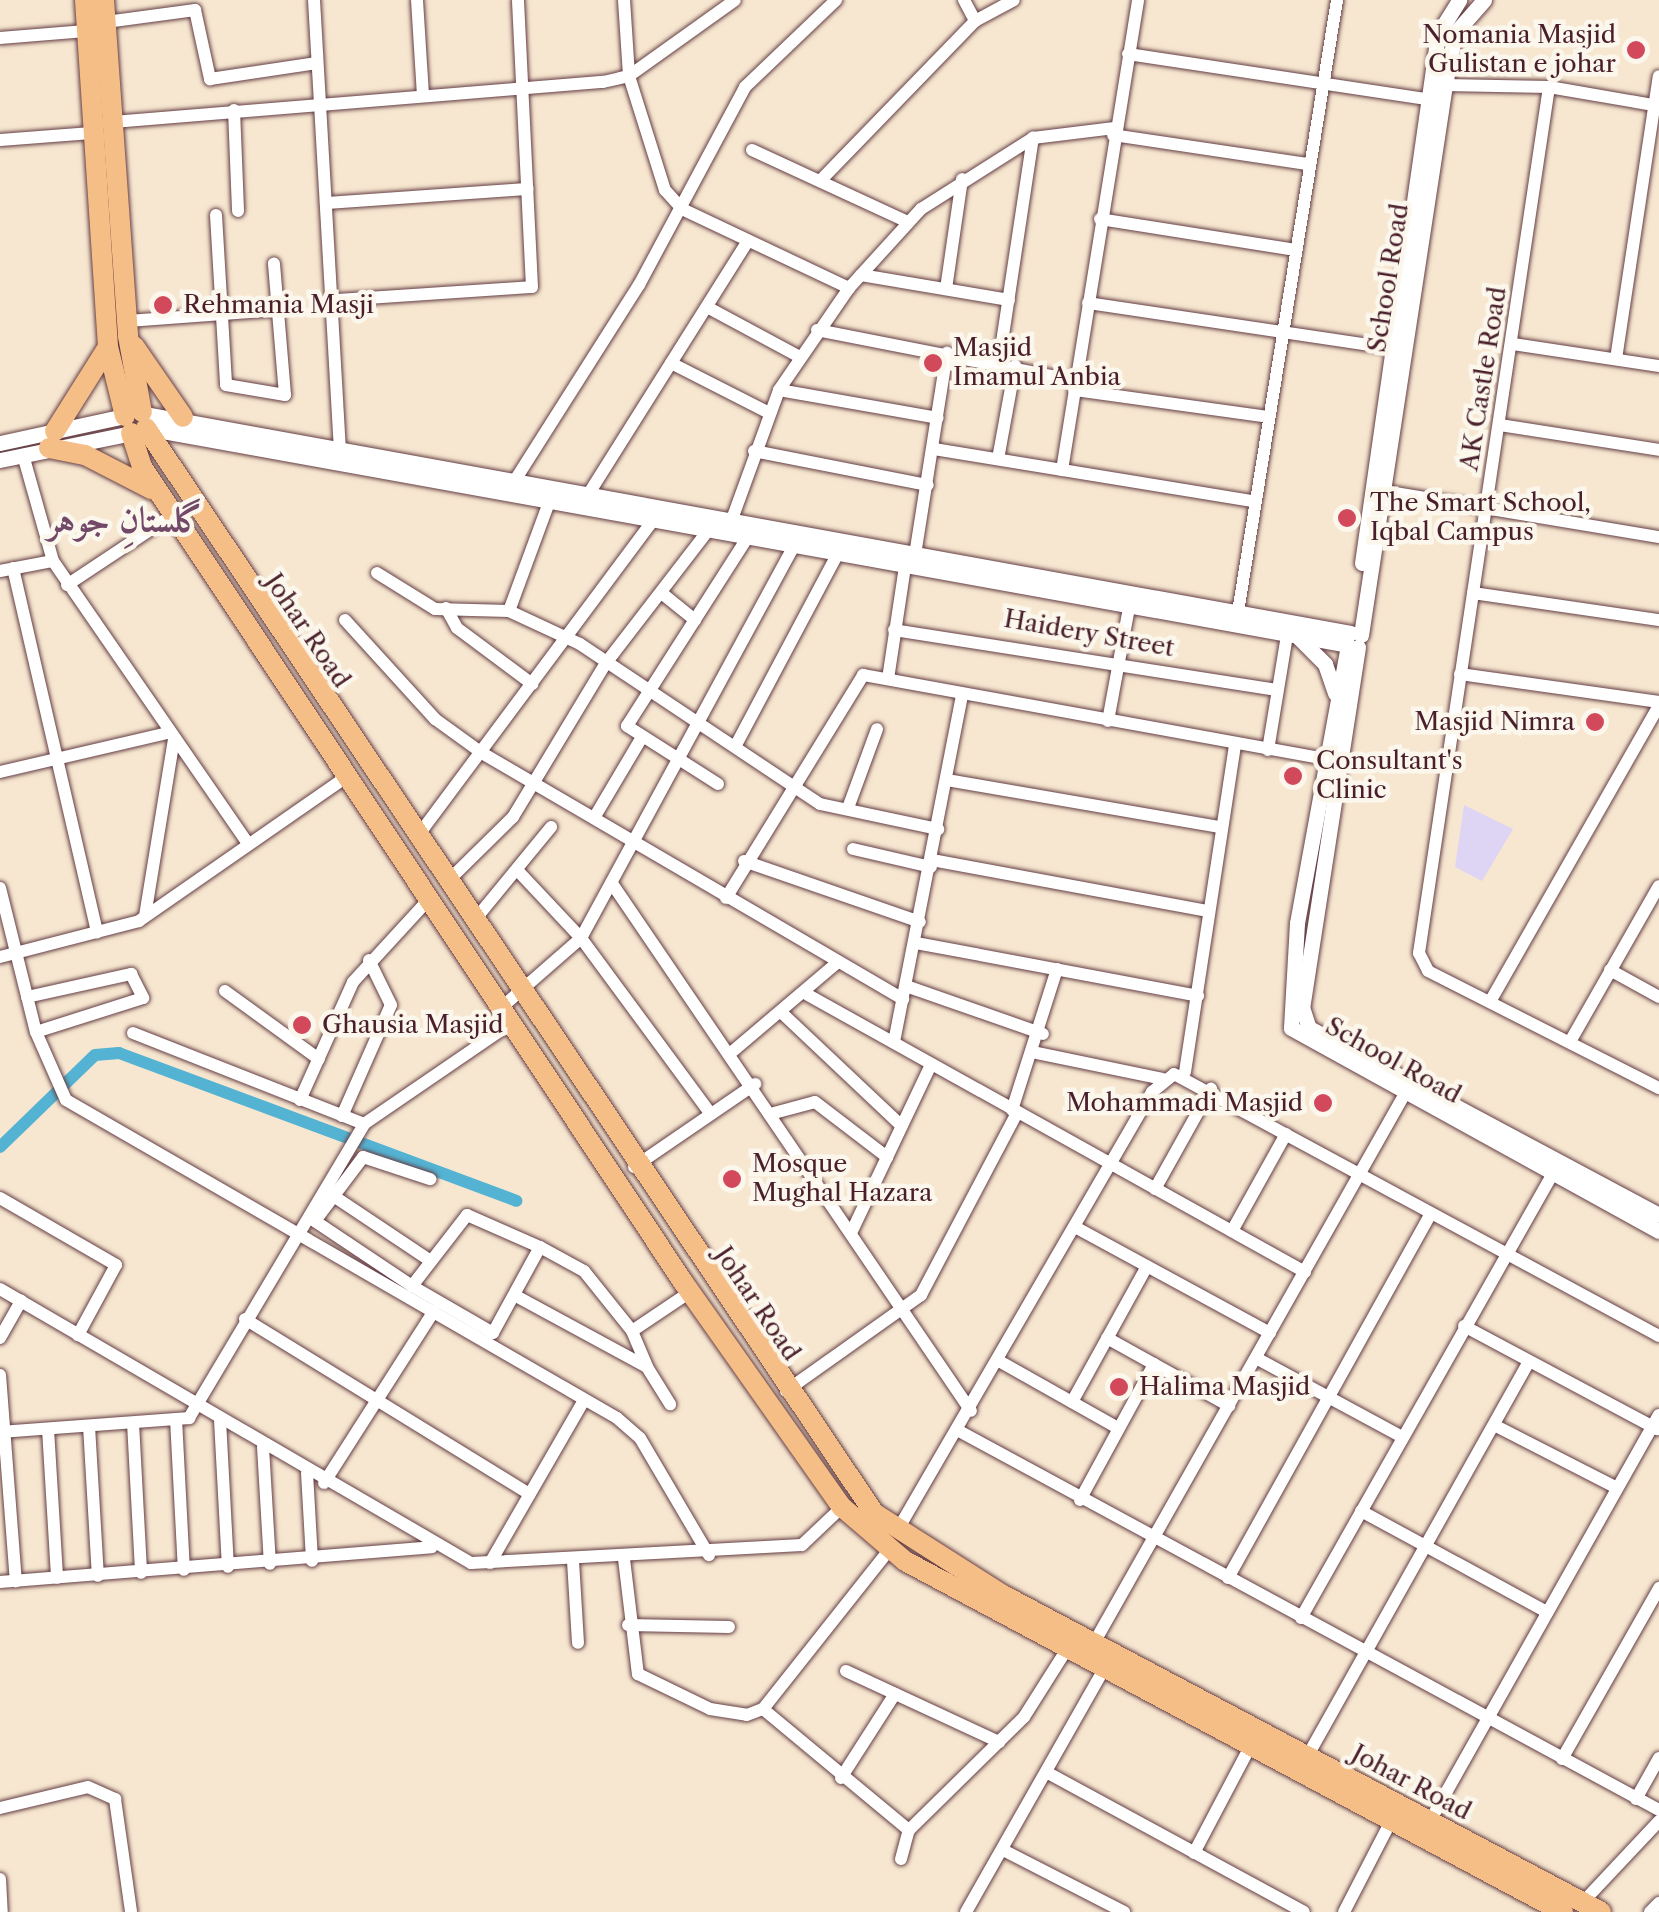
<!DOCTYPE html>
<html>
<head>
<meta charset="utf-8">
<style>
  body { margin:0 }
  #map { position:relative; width:1659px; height:1912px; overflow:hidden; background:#f7e7d0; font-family:"Libre Caslon Text",Amiri,serif }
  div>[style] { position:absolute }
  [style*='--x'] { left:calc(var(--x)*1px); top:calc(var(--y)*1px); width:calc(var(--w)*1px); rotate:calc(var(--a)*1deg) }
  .built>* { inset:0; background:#ded5f5 }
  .canal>* { height:12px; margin:-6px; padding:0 6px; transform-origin:6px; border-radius:6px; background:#54b3d2 }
  .roads { filter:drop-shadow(0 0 2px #643d44) drop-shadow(0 0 2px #643d44) }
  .minor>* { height:12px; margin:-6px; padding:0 6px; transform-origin:6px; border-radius:6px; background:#fff }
  .tertiary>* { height:15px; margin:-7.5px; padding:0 7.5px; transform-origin:7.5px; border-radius:7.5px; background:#fff }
  .primary>* { height:20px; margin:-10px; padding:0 10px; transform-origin:10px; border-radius:10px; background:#f6be87 }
  .dots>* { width:28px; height:28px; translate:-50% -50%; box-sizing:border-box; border:5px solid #fbf7ec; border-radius:50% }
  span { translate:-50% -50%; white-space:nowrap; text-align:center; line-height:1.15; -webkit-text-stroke:9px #fbf7ec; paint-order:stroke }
  .poi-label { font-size:25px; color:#4a1f2b }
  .right { translate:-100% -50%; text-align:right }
  .left { translate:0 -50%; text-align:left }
  .street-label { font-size:25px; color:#4a1f2b }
  .district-label { font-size:35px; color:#724968; font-weight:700 }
</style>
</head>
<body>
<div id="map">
  <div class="built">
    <i style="clip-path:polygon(1464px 805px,1513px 829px,1482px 881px,1455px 867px)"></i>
  </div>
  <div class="canal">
    <i style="--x:0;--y:1147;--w:132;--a:-44.1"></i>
    <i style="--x:95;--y:1055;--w:24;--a:-5"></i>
    <i style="--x:119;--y:1053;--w:424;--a:20.4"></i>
  </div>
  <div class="roads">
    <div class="minor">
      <i style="--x:314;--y:0;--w:457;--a:86.7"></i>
      <i style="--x:417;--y:0;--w:96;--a:86.4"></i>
      <i style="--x:624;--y:0;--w:76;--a:86.2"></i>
      <i style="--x:629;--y:76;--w:120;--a:72.5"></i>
      <i style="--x:665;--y:190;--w:25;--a:48"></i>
      <i style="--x:682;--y:209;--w:185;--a:25.3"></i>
      <i style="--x:964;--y:0;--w:24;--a:62"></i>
      <i style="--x:106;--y:22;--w:90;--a:-7.7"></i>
      <i style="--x:195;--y:10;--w:71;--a:77.7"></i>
      <i style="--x:210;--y:79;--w:108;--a:-8.5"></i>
      <i style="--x:0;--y:38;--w:86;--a:-4.7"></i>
      <i style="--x:1128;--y:54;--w:302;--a:8.6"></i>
      <i style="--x:1445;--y:85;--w:104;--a:1.1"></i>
      <i style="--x:1549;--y:87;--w:112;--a:9.8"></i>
      <i style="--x:1549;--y:87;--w:876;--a:98.54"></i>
      <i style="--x:1419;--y:953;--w:20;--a:63"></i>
      <i style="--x:1428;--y:971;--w:259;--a:26.9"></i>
      <i style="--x:234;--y:110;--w:101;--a:87.7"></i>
      <i style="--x:113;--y:122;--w:492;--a:-4.7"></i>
      <i style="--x:603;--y:82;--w:27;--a:-13"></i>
      <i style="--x:629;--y:76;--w:130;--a:-35.6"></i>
      <i style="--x:1113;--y:135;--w:197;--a:8.5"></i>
      <i style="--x:0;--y:140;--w:92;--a:-4.4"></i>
      <i style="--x:752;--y:150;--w:172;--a:24.8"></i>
      <i style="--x:820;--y:181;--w:223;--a:-45.9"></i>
      <i style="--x:975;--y:21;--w:44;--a:-28.3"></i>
      <i style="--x:326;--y:203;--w:202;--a:-4"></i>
      <i style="--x:216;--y:215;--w:170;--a:86.6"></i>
      <i style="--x:226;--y:385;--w:60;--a:9.6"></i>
      <i style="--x:285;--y:395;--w:132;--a:-94.8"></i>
      <i style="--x:1100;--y:219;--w:197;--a:9"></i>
      <i style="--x:861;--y:275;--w:150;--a:9.6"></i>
      <i style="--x:946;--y:289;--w:111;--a:-81.7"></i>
      <i style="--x:336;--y:300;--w:196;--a:-3.8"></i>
      <i style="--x:532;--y:287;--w:287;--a:-92.8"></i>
      <i style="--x:1088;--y:303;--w:303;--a:8.5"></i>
      <i style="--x:707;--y:307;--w:106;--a:28.3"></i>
      <i style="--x:127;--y:321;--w:151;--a:-4.2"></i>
      <i style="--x:817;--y:330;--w:264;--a:11.1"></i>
      <i style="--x:1513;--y:344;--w:148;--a:8.6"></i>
      <i style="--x:1616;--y:359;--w:286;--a:-81.4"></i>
      <i style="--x:999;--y:362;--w:227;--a:-81.4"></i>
      <i style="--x:671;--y:363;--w:110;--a:27"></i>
      <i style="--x:779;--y:390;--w:161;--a:10"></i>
      <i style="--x:1074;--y:390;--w:197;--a:7.9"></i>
      <i style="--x:1500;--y:425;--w:161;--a:8.9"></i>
      <i style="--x:934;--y:449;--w:326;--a:9.3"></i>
      <i style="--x:754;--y:451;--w:177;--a:11.1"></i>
      <i style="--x:23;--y:455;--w:110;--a:74.2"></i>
      <i style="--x:53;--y:561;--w:341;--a:55.4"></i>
      <i style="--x:998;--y:459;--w:95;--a:-79.6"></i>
      <i style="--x:1062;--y:470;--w:476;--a:-80.8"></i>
      <i style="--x:512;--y:485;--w:237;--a:-57.6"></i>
      <i style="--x:639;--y:285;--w:225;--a:-61.8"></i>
      <i style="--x:745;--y:87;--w:126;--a:-43.7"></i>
      <i style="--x:1383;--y:491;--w:280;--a:9.5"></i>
      <i style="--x:586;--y:498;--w:304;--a:-57.8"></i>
      <i style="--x:731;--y:522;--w:140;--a:-70"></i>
      <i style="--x:779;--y:390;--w:124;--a:-55.5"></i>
      <i style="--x:849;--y:288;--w:107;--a:-47.7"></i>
      <i style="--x:921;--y:209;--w:133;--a:-32.4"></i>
      <i style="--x:1033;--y:138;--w:82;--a:-7"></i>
      <i style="--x:915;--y:555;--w:205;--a:-81"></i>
      <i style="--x:13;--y:568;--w:374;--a:77"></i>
      <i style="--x:0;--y:571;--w:54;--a:-10.7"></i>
      <i style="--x:377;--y:573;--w:68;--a:31.8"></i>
      <i style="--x:435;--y:609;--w:74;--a:1.5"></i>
      <i style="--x:509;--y:611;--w:78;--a:24.9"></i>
      <i style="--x:580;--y:644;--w:288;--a:33.7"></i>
      <i style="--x:820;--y:804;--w:121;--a:12"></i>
      <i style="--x:67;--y:585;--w:128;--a:-33.6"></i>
      <i style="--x:1473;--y:593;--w:188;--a:8.3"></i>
      <i style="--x:664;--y:595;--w:40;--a:39"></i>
      <i style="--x:446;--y:608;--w:23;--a:61"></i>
      <i style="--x:457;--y:628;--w:94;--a:36.7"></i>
      <i style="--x:509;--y:611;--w:113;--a:-69.8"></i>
      <i style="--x:1238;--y:612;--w:620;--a:-80.81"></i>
      <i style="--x:345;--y:620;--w:134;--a:47.7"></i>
      <i style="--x:435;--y:719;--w:58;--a:35.9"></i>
      <i style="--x:482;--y:753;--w:488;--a:30.3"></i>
      <i style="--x:894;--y:630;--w:388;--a:8.9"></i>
      <i style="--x:1460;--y:674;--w:201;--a:8"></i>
      <i style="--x:888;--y:679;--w:113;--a:-81.4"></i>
      <i style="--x:1108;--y:721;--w:115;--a:-79.5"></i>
      <i style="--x:736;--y:745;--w:215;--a:-62"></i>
      <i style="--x:1268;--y:750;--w:117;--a:-80.6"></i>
      <i style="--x:0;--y:772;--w:172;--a:-13.1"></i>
      <i style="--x:947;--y:780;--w:277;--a:9.8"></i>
      <i style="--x:718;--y:784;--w:108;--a:-147.5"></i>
      <i style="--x:627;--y:726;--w:221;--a:-57.4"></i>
      <i style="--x:848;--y:808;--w:84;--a:-69.8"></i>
      <i style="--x:594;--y:818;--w:94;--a:-59.3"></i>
      <i style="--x:417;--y:837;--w:403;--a:-53.3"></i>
      <i style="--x:853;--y:849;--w:80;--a:13"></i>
      <i style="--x:932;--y:860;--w:281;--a:10.5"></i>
      <i style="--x:744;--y:861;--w:186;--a:19.1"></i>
      <i style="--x:519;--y:872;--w:91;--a:46.8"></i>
      <i style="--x:581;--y:938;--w:217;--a:53.6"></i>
      <i style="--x:447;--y:882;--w:93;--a:-44.6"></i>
      <i style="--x:513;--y:817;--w:180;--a:-58.9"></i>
      <i style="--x:606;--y:663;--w:164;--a:-52.4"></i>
      <i style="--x:613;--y:885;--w:636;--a:55.76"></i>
      <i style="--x:0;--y:888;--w:148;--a:76"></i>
      <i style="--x:36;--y:1032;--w:74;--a:66.2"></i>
      <i style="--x:66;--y:1100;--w:636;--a:29.99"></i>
      <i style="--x:617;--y:1418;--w:30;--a:41"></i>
      <i style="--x:640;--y:1438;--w:136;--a:59.5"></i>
      <i style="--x:726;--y:898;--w:262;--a:-58.4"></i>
      <i style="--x:863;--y:675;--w:472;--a:10.3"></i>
      <i style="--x:145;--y:916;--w:179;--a:-80.7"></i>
      <i style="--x:473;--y:922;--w:123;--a:-50.6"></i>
      <i style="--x:916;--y:943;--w:287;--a:10.6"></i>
      <i style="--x:0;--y:957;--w:144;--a:-14.5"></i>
      <i style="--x:139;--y:921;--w:256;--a:-34.8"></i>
      <i style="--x:1610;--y:970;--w:56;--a:28.9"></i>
      <i style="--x:906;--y:986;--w:145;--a:19.3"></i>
      <i style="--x:225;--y:991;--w:116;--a:35.9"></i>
      <i style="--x:808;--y:995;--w:569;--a:29.13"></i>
      <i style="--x:27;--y:997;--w:107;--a:-12.5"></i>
      <i style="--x:131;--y:974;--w:27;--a:63"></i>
      <i style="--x:143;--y:998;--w:112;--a:162.4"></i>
      <i style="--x:1491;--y:1000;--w:339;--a:-60.3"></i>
      <i style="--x:502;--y:1007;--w:105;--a:-41.1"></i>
      <i style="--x:581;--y:938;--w:444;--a:-61.5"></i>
      <i style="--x:783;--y:1014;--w:163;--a:43.3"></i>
      <i style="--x:133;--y:1033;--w:248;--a:21.5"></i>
      <i style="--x:1571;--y:1040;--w:177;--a:-60.3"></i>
      <i style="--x:894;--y:1042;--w:355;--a:-78.9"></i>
      <i style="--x:733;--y:1051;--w:138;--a:-40.3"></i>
      <i style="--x:1037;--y:1053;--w:128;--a:11.7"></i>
      <i style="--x:1185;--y:1072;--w:331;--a:-81.3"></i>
      <i style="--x:300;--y:1100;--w:129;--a:-65.8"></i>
      <i style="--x:353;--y:982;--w:115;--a:-47.5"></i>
      <i style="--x:1012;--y:1110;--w:148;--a:-72.3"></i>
      <i style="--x:774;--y:1113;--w:42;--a:-15"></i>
      <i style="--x:815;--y:1102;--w:91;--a:37.4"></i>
      <i style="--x:342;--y:1116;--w:121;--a:-66.2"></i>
      <i style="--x:391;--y:1005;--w:50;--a:-116.1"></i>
      <i style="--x:634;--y:1167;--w:147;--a:-34.4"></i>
      <i style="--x:1155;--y:1189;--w:115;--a:-60.8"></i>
      <i style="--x:332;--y:1195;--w:117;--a:33.8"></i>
      <i style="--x:0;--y:1198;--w:134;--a:30"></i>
      <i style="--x:116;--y:1265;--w:80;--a:118.5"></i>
      <i style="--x:1075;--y:1227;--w:222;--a:28.5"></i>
      <i style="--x:852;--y:1231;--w:184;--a:-64.6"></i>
      <i style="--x:1232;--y:1231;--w:111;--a:-60.9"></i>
      <i style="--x:540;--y:1247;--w:98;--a:118.7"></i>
      <i style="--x:493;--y:1333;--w:94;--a:-149.9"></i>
      <i style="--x:412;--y:1286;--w:90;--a:-52.2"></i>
      <i style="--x:467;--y:1215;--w:80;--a:23.7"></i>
      <i style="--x:540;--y:1247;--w:50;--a:28.6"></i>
      <i style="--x:584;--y:1271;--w:77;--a:51.3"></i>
      <i style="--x:632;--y:1331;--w:39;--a:67"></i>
      <i style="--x:412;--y:1286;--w:117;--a:-146.2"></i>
      <i style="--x:315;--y:1221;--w:80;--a:-53.1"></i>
      <i style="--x:363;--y:1157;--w:71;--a:18.2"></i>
      <i style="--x:0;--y:1289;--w:545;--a:30.19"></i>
      <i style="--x:471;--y:1563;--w:331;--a:-3.1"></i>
      <i style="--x:802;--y:1545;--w:55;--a:-43.5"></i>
      <i style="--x:516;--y:1296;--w:149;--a:28.5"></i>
      <i style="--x:647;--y:1367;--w:44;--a:58.1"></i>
      <i style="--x:245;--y:1319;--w:334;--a:31.6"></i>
      <i style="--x:1464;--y:1326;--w:219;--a:28.1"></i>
      <i style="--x:632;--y:1331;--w:70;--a:-33.9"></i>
      <i style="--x:0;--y:1338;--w:43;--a:-60.4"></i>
      <i style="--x:1107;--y:1338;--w:140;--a:29.1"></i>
      <i style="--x:1256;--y:1358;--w:166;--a:28.4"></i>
      <i style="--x:999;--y:1361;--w:137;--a:29.4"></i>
      <i style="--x:0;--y:1375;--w:207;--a:85.6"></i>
      <i style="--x:786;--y:1391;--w:166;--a:-35.4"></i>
      <i style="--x:921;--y:1295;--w:206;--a:-62.2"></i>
      <i style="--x:1072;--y:1402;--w:155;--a:-61.1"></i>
      <i style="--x:176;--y:1419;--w:151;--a:87"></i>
      <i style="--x:220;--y:1420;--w:147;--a:86.9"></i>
      <i style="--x:133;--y:1423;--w:150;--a:86.9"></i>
      <i style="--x:1494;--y:1425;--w:138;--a:27.1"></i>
      <i style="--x:89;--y:1426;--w:150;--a:86.6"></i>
      <i style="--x:48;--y:1429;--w:149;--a:86.5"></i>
      <i style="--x:959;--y:1431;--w:796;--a:28.43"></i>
      <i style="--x:0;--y:1432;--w:190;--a:-4.2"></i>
      <i style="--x:189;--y:1418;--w:342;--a:-59.2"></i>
      <i style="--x:364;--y:1124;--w:181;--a:-34.4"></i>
      <i style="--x:263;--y:1447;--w:117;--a:86.6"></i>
      <i style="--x:307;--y:1473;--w:88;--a:86.7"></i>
      <i style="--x:324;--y:1483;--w:204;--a:-57.4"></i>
      <i style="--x:1080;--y:1500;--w:155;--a:-61.4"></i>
      <i style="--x:1361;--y:1511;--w:212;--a:28.5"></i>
      <i style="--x:897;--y:1531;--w:508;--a:-59.85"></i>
      <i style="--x:1152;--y:1092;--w:28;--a:-39"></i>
      <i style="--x:1174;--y:1074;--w:551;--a:28.38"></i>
      <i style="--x:624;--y:1559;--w:116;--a:83.1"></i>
      <i style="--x:638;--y:1674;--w:80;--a:25.9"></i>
      <i style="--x:710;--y:1709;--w:37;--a:9"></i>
      <i style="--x:747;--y:1715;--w:17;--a:-21"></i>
      <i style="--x:763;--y:1709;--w:203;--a:-51.6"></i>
      <i style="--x:573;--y:1561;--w:82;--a:86.5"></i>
      <i style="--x:490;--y:1563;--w:188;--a:-60"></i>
      <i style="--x:1228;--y:1578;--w:415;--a:-60.9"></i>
      <i style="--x:0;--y:1582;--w:433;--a:-4.6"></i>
      <i style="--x:1301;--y:1618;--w:509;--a:-60.46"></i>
      <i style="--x:628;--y:1625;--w:101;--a:1.1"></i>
      <i style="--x:1094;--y:1643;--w:627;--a:-60.49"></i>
      <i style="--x:846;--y:1671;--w:169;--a:24.9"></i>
      <i style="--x:763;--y:1709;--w:190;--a:39.7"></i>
      <i style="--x:1307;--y:1757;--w:453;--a:-60.7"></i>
      <i style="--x:1562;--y:1759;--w:197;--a:-60.4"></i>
      <i style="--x:1048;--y:1773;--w:291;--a:28.5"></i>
      <i style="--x:841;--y:1778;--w:100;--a:-57.3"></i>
      <i style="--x:1636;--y:1799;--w:47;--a:-60.7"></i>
      <i style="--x:0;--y:1808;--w:90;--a:-13.4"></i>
      <i style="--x:88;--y:1787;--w:30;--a:24"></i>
      <i style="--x:115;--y:1799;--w:114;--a:81.9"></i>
      <i style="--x:1430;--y:1821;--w:466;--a:-60.6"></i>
      <i style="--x:1005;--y:1851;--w:134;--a:27.1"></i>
      <i style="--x:1194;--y:1853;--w:120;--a:-62.2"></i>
      <i style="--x:901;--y:1859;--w:30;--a:-75"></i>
      <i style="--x:909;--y:1830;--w:161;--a:-44.5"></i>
      <i style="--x:1024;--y:1717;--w:80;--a:-57.7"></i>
      <i style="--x:0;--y:1879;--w:33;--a:87"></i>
      <i style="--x:1583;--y:1902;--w:111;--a:-46.8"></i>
      <i style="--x:966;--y:1912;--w:279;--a:-60.4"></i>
      <i style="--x:1344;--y:1912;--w:98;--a:-62.7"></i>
      <i style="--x:1650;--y:1912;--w:13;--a:-45"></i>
    </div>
    <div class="tertiary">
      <i style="--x:144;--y:414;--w:1226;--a:10.29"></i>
      <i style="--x:146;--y:428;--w:1221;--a:10.23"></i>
      <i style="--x:1348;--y:645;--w:283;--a:100.4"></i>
      <i style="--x:1297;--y:923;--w:105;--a:93.3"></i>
      <i style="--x:1291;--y:1028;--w:420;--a:28.9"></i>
      <i style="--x:0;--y:443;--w:128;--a:-12.2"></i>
      <i style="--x:0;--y:460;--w:134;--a:-11.6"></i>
      <i style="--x:1362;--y:563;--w:534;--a:-81.82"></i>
      <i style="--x:1438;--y:34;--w:40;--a:-58"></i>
      <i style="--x:1361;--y:635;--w:556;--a:-81.32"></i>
      <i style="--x:1445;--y:85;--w:53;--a:-79.1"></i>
      <i style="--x:1455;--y:33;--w:44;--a:-48.7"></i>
      <i style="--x:1299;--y:638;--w:37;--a:45"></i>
      <i style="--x:1325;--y:664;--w:31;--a:71"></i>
      <i style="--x:1358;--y:647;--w:364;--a:98.8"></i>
      <i style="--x:1302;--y:1007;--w:22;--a:72"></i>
      <i style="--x:1309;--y:1028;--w:397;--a:28.1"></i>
    </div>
    <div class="primary">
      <i style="--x:85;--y:0;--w:348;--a:86.2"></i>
      <i style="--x:108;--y:347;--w:71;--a:76.2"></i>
      <i style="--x:104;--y:0;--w:337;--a:85.9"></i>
      <i style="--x:128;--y:336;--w:77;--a:79.6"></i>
      <i style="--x:134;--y:346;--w:86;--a:55.4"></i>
      <i style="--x:146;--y:428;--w:1307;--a:56.14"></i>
      <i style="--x:874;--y:1513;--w:151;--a:32.5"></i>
      <i style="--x:1001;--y:1594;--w:679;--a:27.92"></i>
      <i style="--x:55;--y:431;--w:99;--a:-57.8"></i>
      <i style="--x:131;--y:433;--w:36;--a:72"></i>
      <i style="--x:142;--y:467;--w:978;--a:56.42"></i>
      <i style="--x:683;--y:1282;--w:276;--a:54.8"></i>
      <i style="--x:842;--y:1507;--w:83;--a:40.6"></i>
      <i style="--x:905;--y:1561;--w:746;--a:28.08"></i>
      <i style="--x:49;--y:448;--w:37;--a:11"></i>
      <i style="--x:85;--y:455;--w:76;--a:27.2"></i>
    </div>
  </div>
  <div class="dots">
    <i style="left:1636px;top:50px;background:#d1495b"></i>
    <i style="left:163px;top:305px;background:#d1495b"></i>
    <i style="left:933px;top:363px;background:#d1495b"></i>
    <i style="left:1347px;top:518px;background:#d1495b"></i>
    <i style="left:1595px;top:722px;background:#d1495b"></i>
    <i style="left:1293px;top:776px;background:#d1495b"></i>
    <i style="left:302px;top:1025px;background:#d1495b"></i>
    <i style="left:1323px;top:1103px;background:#d1495b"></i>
    <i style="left:732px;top:1179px;background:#d1495b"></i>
    <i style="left:1119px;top:1387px;background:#d1495b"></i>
  </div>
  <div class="poi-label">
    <span class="right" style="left:1616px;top:50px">Nomania Masjid<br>Gulistan e johar</span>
    <span class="left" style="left:183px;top:305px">Rehmania Masji</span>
    <span class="left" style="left:953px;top:363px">Masjid<br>Imamul Anbia</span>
    <span class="left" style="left:1370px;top:518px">The Smart School,<br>Iqbal Campus</span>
    <span class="right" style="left:1575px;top:722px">Masjid Nimra</span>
    <span class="left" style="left:1316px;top:776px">Consultant's<br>Clinic</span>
    <span class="left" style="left:322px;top:1025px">Ghausia Masjid</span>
    <span class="right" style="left:1303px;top:1103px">Mohammadi Masjid</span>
    <span class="left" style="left:752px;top:1179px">Mosque<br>Mughal Hazara</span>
    <span class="left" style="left:1139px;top:1387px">Halima Masjid</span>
  </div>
  <div class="street-label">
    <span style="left:1389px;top:278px;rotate:-81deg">School Road</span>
    <span style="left:1484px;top:379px;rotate:-81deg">AK Castle Road</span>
    <span style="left:307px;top:631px;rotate:56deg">Johar Road</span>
    <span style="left:1089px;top:634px;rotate:10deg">Haidery Street</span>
    <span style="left:1393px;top:1061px;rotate:29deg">School Road</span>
    <span style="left:757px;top:1304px;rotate:56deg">Johar Road</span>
    <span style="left:1411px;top:1783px;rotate:28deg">Johar Road</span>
  </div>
  <div class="district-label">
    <span style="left:125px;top:519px">گلستانِ جوہر</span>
  </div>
</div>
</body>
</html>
